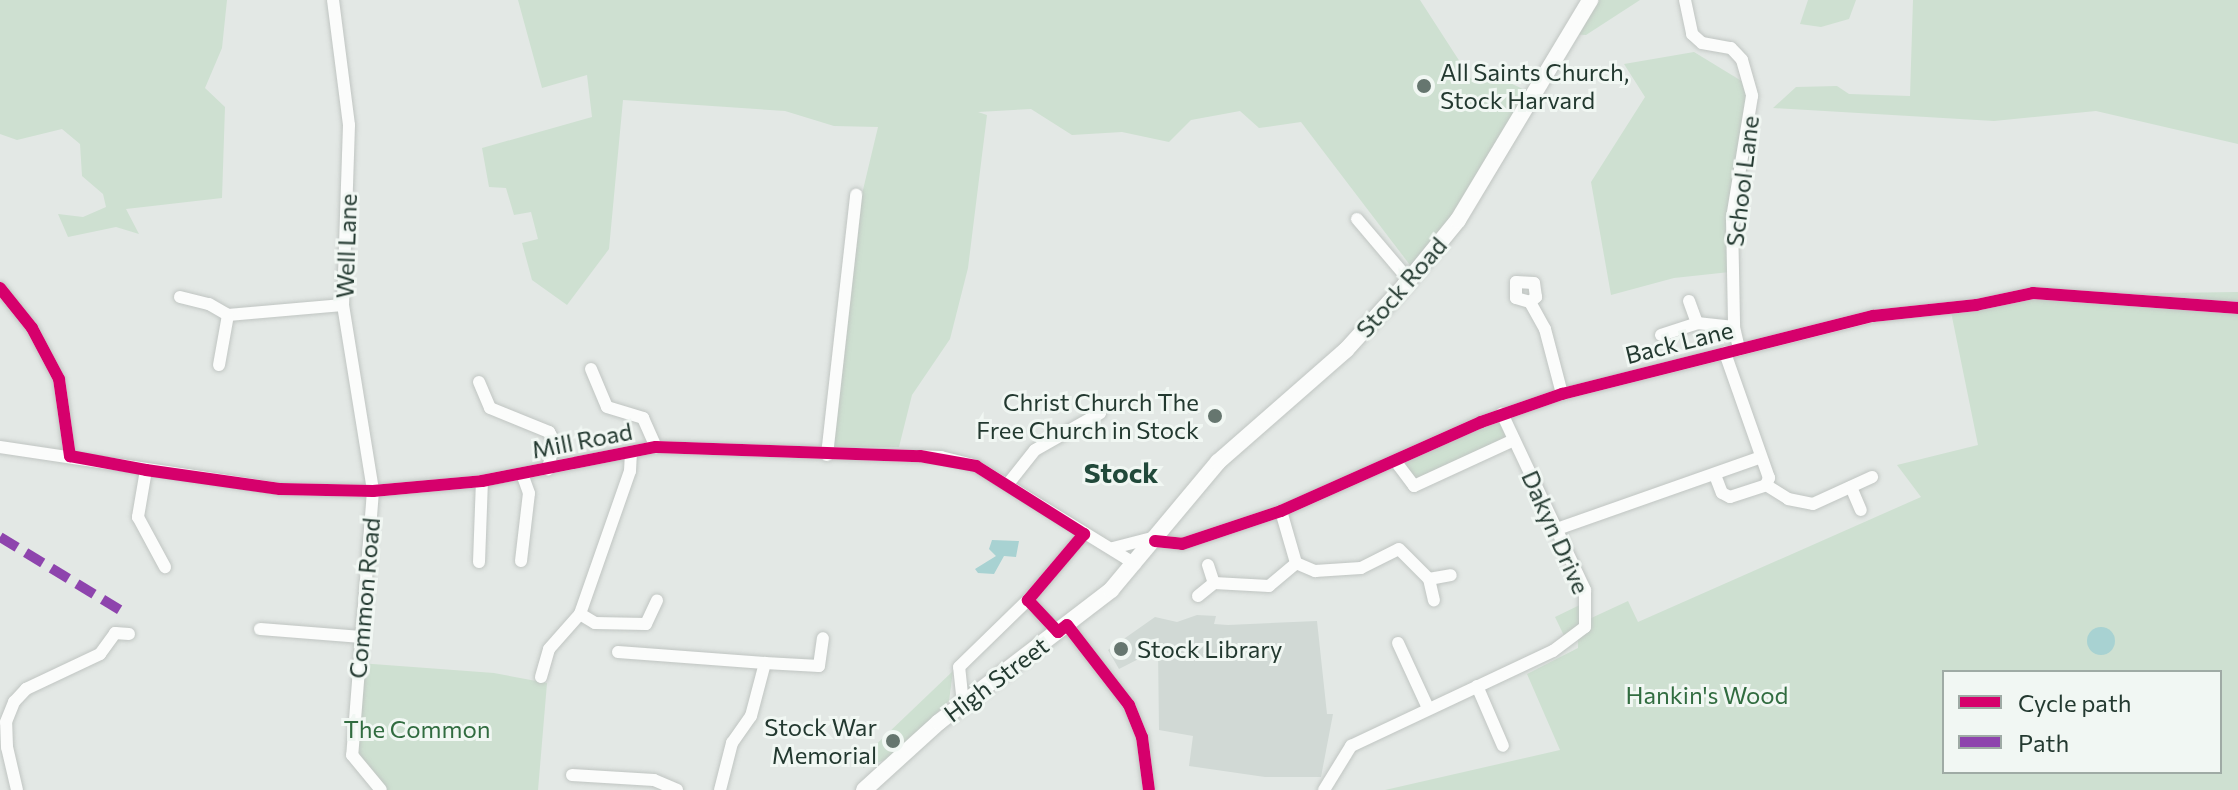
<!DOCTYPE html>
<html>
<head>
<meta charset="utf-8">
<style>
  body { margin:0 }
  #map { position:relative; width:2238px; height:790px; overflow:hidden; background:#e3e8e5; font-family:Commissioner,sans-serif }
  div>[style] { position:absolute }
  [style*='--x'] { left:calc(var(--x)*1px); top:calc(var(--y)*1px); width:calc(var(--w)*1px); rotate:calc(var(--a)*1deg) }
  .built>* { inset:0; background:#d1d9d5 }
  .green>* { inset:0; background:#cee0d1; transform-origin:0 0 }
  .water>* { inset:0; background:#a8d2d2 }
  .round { border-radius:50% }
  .roads { filter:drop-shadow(0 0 2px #c0c5c2) drop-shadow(0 0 2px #c0c5c2) }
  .street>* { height:12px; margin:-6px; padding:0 6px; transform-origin:6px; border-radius:6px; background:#fbfcfb }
  .secondary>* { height:16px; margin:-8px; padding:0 8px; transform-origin:8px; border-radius:8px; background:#fbfcfb }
  .quiet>* { height:10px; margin-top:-5px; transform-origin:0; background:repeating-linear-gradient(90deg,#8e44ad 0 20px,transparent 0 30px) }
  .cycleway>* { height:12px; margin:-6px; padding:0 6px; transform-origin:6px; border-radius:6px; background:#d6006c }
  .dots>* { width:22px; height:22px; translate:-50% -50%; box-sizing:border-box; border:4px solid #f1f7f3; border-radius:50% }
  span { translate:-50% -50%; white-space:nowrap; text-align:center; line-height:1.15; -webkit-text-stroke:6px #f1f7f3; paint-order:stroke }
  .poi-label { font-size:24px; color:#233930 }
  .left { translate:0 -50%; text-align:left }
  .right { translate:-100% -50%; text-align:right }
  .street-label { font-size:24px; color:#233930 }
  .park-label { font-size:24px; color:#316c40 }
  .quarter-label { font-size:28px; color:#21493a; font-weight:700 }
  .legend { position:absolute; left:1942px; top:670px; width:280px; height:104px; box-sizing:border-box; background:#f1f7f3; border:2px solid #9faba5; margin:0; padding:10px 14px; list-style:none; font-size:24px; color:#233930 }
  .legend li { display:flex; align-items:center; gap:16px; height:40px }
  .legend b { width:40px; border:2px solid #9faba5 }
</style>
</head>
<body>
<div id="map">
  <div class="built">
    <i style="clip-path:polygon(1197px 615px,1216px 616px,1214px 624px,1228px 625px,1317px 621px,1327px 714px,1333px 714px,1321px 777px,1265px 777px,1189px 766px,1193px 736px,1159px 730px,1158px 649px,1119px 669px,1108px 650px,1155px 617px,1177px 622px)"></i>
  </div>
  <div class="green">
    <i style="clip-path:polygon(0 0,227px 0,222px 48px,205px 88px,225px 107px,222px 198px,126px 209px,139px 234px,116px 227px,68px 237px,58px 214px,83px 217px,106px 207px,103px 194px,82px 176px,80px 144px,62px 129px,17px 140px,0 134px)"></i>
    <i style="clip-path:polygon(518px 0,1420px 0,1471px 79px,1506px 81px,1529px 92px,1525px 110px,1416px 273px,1301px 122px,1259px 128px,1240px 111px,1191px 120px,1169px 142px,1122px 132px,1072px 135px,1031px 109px,978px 112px,987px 115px,968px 268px,950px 339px,912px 395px,899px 447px,831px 447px,862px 194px,878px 127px,834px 126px,785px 111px,623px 100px,609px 249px,567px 305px,532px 280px,522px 243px,538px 239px,531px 212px,514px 215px,506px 188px,489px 187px,482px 148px,592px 117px,587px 75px,542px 88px)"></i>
    <i style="clip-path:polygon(1590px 0,1640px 0,1586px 35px,1569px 34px)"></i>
    <i style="clip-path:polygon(1808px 0,1856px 0,1849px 19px,1821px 27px,1800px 24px)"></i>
    <i style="clip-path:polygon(1913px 0,2238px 0,2238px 144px,2096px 111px,1994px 121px,1773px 108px,1796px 87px,1837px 86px,1849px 94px,1910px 96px)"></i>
    <i style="clip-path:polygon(1694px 52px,1758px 91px,1738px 237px,1739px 271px,1674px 278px,1611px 295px,1591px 182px,1645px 97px,1624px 64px)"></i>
    <i style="clip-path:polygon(evenodd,2238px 292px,2238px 790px,1385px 790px,1560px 750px,1527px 674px,1578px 648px,1578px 636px,1568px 644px,1555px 617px,1588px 601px,1587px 620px,1628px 601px,1638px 622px,1921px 497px,1897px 465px,1978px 445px,1950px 307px,2017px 295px,2238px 292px,1944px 672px,2220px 672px,2220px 772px,1944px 772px,1944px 672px)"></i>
    <i style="left:1502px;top:414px;width:29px;height:116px;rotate:65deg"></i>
    <i style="clip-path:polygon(359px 663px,494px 673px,547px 683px,538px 790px,381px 790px,352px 755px)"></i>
    <i style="clip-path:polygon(953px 671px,949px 701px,890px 758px,863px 768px,864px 756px)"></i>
  </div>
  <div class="water">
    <i style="clip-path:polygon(992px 540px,1019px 541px,1016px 557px,1004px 556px,994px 574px,978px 573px,975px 569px,996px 556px,989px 549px)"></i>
    <i class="round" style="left:2087px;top:627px;width:28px;height:28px"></i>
  </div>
  <div class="roads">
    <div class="street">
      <i style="--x:333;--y:0;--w:126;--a:82.7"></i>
      <i style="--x:349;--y:125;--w:180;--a:91.9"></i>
      <i style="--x:343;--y:305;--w:188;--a:80.8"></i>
      <i style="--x:373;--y:491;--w:265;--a:94.5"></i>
      <i style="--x:352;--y:755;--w:45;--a:50.4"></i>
      <i style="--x:1685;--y:0;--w:35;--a:78"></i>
      <i style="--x:1692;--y:34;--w:13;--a:42"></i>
      <i style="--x:1702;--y:43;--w:29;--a:10"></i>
      <i style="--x:1731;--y:48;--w:16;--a:47"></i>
      <i style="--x:1742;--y:60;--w:37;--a:74"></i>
      <i style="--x:1752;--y:96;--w:124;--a:99.3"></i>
      <i style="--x:1732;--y:218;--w:109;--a:88.9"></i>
      <i style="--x:1734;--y:327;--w:23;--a:77"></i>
      <i style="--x:1357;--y:219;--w:80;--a:49.6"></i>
      <i style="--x:0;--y:288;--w:51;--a:51.3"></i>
      <i style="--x:32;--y:328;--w:58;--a:62.1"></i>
      <i style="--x:59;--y:379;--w:78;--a:81.9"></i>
      <i style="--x:180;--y:297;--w:30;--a:14"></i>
      <i style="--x:209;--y:304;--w:22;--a:30"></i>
      <i style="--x:228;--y:315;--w:115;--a:-5"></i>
      <i style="--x:1689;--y:301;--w:23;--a:70"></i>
      <i style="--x:1697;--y:323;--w:37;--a:6"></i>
      <i style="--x:1530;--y:302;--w:8;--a:-40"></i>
      <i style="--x:1536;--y:297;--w:14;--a:-98"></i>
      <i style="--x:1534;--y:283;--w:18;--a:-177"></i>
      <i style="--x:1516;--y:282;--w:16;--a:90"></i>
      <i style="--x:1516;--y:298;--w:15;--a:16"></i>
      <i style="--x:1530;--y:302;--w:31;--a:61"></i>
      <i style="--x:1545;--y:329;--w:67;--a:75.3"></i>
      <i style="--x:1661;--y:335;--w:38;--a:-18"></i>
      <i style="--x:219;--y:365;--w:51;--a:-79.8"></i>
      <i style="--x:591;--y:369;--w:41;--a:67.2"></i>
      <i style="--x:607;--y:407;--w:38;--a:17"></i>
      <i style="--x:643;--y:418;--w:32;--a:66"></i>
      <i style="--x:479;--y:382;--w:28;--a:67"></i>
      <i style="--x:490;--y:408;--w:64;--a:22.1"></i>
      <i style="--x:549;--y:432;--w:10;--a:61"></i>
      <i style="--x:554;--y:441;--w:29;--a:102"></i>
      <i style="--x:0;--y:447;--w:283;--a:8.5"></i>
      <i style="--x:280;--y:489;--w:93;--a:1.2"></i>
      <i style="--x:373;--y:491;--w:109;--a:-5.2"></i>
      <i style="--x:482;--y:481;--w:177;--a:-11.1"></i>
      <i style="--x:656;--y:447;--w:285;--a:2"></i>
      <i style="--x:941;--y:457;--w:36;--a:14"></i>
      <i style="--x:976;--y:466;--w:187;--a:31.6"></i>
      <i style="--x:631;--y:452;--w:19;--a:93"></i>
      <i style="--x:630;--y:471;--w:151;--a:109.3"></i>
      <i style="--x:580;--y:614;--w:17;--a:31"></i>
      <i style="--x:595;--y:623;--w:51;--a:1.1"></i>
      <i style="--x:646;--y:624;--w:26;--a:-65"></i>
      <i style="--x:827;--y:455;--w:262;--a:-83.6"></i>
      <i style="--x:1396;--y:462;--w:30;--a:53"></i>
      <i style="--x:1414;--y:486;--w:110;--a:-24.7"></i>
      <i style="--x:146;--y:470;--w:48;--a:99.7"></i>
      <i style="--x:138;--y:517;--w:57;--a:61.6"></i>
      <i style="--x:1715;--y:475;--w:19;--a:69"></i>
      <i style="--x:1722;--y:493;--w:9;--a:27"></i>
      <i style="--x:1730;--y:497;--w:38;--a:-18"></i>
      <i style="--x:1766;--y:485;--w:8;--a:-67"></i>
      <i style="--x:1769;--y:478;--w:133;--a:-109.4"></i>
      <i style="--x:1008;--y:484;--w:43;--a:-51.5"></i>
      <i style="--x:1035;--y:450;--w:75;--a:-29.6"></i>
      <i style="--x:1766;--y:485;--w:26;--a:32"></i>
      <i style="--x:1788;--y:499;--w:25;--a:11"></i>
      <i style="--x:1813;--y:504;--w:65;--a:-24.6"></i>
      <i style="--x:1851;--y:487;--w:25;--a:67"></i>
      <i style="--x:1281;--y:511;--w:54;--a:73.9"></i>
      <i style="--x:1296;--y:563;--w:21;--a:23"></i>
      <i style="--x:1315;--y:571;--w:46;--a:-3.7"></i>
      <i style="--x:1361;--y:568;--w:42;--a:-26.6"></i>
      <i style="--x:1399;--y:549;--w:42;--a:45"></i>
      <i style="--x:1429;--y:579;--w:22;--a:-10"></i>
      <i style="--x:1557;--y:529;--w:216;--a:-19.4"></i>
      <i style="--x:1155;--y:541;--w:27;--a:6"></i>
      <i style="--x:1182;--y:544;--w:104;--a:-18.4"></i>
      <i style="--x:1281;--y:511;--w:219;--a:-24"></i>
      <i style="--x:1481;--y:422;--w:86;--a:-19.1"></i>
      <i style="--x:1562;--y:394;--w:321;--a:-14.1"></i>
      <i style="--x:1873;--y:316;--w:104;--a:-6.1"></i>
      <i style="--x:1976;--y:305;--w:58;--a:-11.9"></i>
      <i style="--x:2033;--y:293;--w:206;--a:4.2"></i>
      <i style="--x:1113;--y:548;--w:40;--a:-14.4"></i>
      <i style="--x:521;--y:561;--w:68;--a:-83.3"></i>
      <i style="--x:529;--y:493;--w:20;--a:-110"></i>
      <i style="--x:479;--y:562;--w:81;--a:-87.9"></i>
      <i style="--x:1208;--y:565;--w:19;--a:72"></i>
      <i style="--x:1429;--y:579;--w:22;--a:77"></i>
      <i style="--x:1198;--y:596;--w:21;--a:-39"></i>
      <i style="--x:1214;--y:583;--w:55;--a:3.1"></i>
      <i style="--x:1269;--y:586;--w:35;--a:-40"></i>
      <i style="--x:1028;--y:600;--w:44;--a:46.8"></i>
      <i style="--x:1067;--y:625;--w:101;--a:52.2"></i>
      <i style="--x:1129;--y:705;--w:35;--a:68"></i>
      <i style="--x:1142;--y:737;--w:53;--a:82.5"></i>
      <i style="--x:260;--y:629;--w:102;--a:4.5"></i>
      <i style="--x:1398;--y:643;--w:72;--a:65.2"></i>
      <i style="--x:618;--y:652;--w:147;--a:4.3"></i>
      <i style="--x:541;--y:677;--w:29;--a:-74"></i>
      <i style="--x:549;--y:649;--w:47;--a:-48.5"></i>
      <i style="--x:1477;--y:686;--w:65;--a:66.6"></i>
      <i style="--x:963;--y:704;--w:37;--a:-96"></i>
      <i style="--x:959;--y:667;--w:96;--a:-44.2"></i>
      <i style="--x:1028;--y:600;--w:87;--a:-49.7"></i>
      <i style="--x:572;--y:775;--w:82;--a:3.5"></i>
      <i style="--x:654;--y:780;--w:25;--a:23"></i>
      <i style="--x:17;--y:790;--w:44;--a:-103.1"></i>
      <i style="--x:7;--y:747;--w:25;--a:-92"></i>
      <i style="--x:6;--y:722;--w:22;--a:-68"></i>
      <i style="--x:14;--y:702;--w:18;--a:-47"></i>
      <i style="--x:26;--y:689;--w:82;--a:-25.3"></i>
      <i style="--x:100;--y:654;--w:26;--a:-54"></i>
      <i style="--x:115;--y:633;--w:14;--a:4"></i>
      <i style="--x:720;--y:790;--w:49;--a:-75.7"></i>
      <i style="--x:732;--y:743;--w:33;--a:-55"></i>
      <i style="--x:751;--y:716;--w:55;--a:-75.2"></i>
      <i style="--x:765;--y:663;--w:54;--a:3.2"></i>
      <i style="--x:819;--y:666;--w:28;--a:-82"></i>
      <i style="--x:1324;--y:790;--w:52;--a:-58.5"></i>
      <i style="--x:1351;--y:746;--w:223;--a:-25.2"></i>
      <i style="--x:1553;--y:651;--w:40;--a:-37"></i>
      <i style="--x:1585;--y:627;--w:37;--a:-90"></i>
      <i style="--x:1585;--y:590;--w:195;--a:-115.2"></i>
    </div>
    <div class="secondary">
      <i style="--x:864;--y:790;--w:101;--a:-42.2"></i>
      <i style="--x:939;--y:722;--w:217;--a:-37.5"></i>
      <i style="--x:1111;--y:590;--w:167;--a:-50.1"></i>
      <i style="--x:1218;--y:462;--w:170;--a:-41.2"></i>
      <i style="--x:1346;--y:350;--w:88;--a:-47.8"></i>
      <i style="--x:1405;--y:285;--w:84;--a:-50.8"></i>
      <i style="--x:1458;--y:220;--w:257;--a:-59"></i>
    </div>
  </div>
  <div class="quiet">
    <i style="--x:0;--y:537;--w:140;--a:31.3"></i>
  </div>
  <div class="cycleway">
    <i style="--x:0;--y:288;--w:51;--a:51.3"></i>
    <i style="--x:32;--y:328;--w:58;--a:62.1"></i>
    <i style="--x:59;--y:379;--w:78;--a:81.9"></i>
    <i style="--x:70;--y:456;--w:77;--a:10.4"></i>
    <i style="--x:146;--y:470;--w:135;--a:8.1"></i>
    <i style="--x:280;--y:489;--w:93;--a:1.2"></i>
    <i style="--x:373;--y:491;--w:109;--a:-5.2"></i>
    <i style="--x:482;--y:481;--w:177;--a:-11.1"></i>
    <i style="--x:656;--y:447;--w:264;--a:2"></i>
    <i style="--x:920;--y:456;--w:57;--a:10.1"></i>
    <i style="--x:976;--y:466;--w:128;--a:32.2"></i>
    <i style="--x:1084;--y:534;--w:87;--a:130.3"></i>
    <i style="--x:1028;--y:600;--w:44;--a:46.8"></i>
    <i style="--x:1058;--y:632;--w:11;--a:-38"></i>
    <i style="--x:1067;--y:625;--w:101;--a:52.2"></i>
    <i style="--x:1129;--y:705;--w:35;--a:68"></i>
    <i style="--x:1142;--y:737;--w:53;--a:82.5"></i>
    <i style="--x:1155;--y:541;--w:27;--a:6"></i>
    <i style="--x:1182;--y:544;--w:104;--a:-18.4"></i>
    <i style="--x:1281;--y:511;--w:219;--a:-24"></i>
    <i style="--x:1481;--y:422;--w:86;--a:-19.1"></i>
    <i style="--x:1562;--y:394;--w:321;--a:-14.1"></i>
    <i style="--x:1873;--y:316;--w:104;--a:-6.1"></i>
    <i style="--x:1976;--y:305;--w:58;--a:-11.9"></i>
    <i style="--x:2033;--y:293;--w:206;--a:4.2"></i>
  </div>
  <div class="dots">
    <i style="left:1424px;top:86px;background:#66766f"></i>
    <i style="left:1215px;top:416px;background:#66766f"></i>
    <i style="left:1121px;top:649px;background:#66766f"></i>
    <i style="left:893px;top:741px;background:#66766f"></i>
  </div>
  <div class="poi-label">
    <span class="left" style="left:1440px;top:86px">All Saints Church,<br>Stock Harvard</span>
    <span class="right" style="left:1199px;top:416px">Christ Church The<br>Free Church in Stock</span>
    <span class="left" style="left:1137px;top:649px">Stock Library</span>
    <span class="right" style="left:877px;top:741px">Stock War<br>Memorial</span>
  </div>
  <div class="street-label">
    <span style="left:1742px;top:181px;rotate:-83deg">School Lane</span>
    <span style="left:346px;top:246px;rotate:-88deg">Well Lane</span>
    <span style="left:1401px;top:287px;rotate:-49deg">Stock Road</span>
    <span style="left:1679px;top:342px;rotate:-14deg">Back Lane</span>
    <span style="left:582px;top:440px;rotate:-11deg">Mill Road</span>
    <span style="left:1556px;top:532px;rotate:66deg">Dakyn Drive</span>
    <span style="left:364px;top:598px;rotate:-85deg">Common Road</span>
    <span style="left:996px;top:679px;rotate:-37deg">High Street</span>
  </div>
  <div class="park-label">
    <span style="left:1707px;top:695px">Hankin's Wood</span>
    <span style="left:417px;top:729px">The Common</span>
  </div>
  <div class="quarter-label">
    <span style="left:1121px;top:472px">Stock</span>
  </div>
  <ul class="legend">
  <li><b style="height:10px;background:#d6006c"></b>Cycle path</li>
  <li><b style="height:10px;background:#8e44ad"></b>Path</li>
  </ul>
</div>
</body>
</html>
